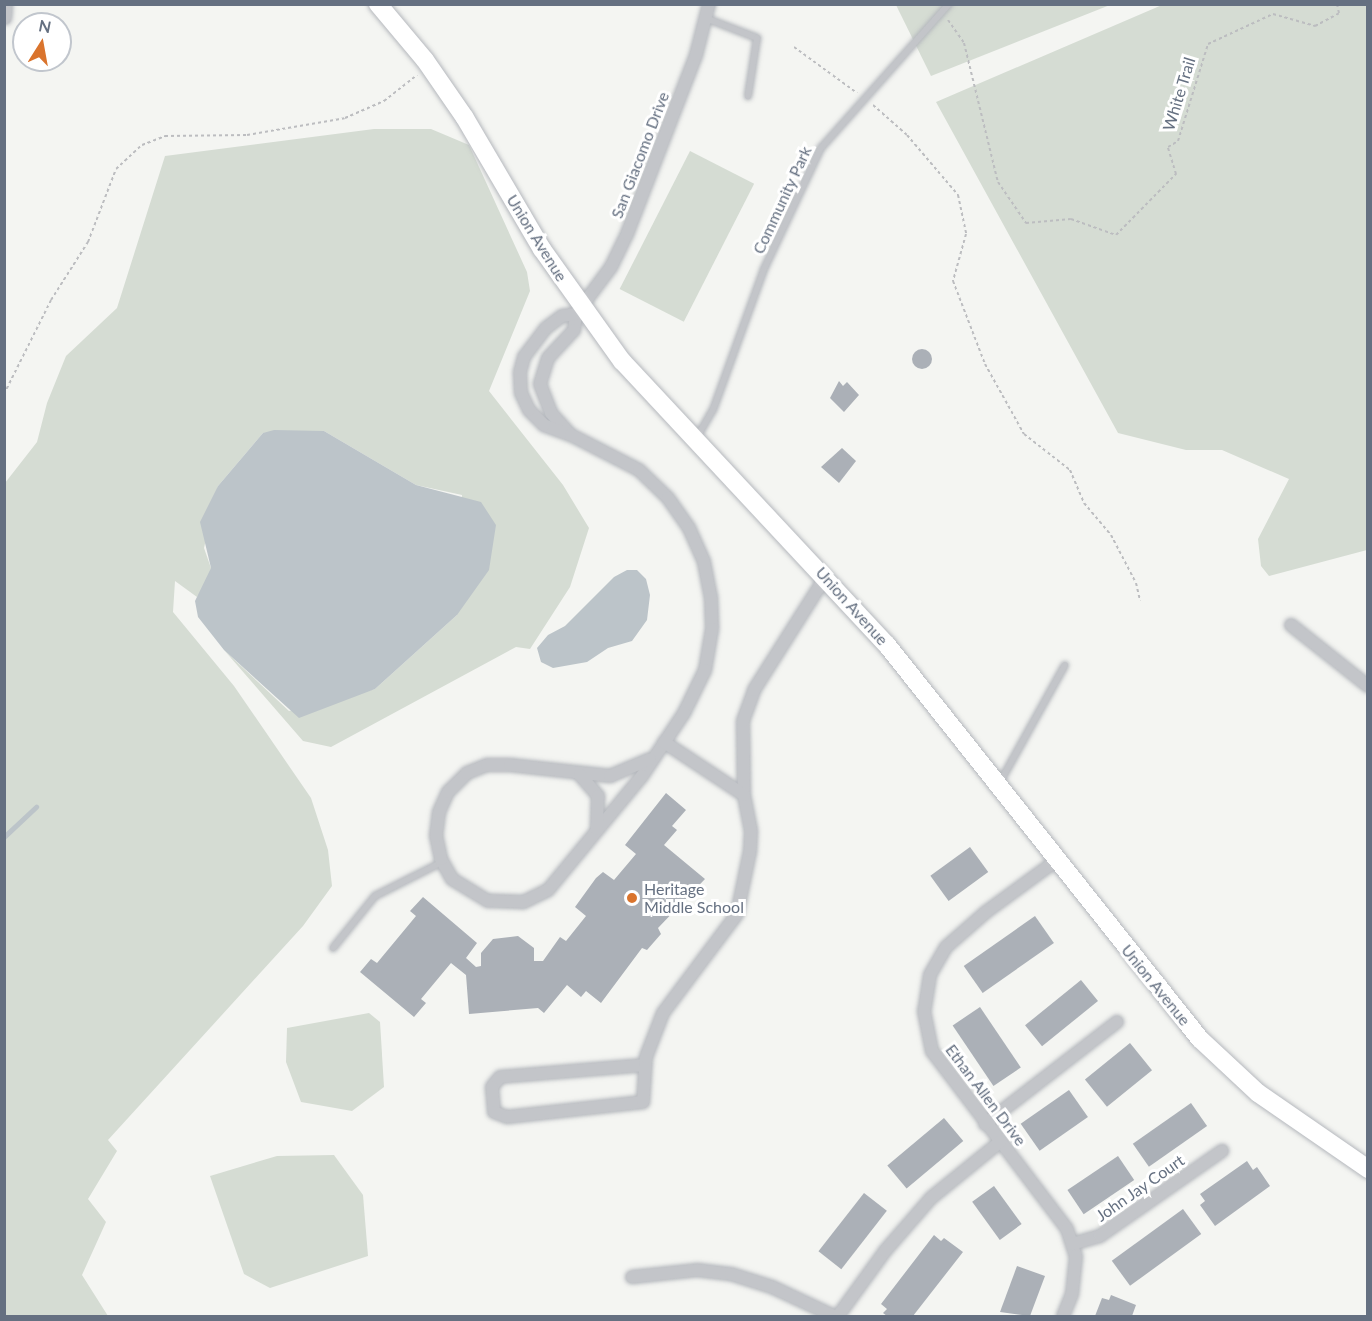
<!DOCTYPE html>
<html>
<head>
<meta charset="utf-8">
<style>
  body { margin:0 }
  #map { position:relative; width:1372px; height:1321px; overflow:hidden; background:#f4f5f2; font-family:Lato,sans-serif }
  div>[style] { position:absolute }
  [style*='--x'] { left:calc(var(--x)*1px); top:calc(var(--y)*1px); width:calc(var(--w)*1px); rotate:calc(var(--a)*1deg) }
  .green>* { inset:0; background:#d5dcd3; transform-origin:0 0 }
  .water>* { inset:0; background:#bcc4c9 }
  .stream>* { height:4.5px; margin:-2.25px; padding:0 2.25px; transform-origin:2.25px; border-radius:2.25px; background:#bcc4c9 }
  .building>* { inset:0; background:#abb0b7; transform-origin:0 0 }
  .round { border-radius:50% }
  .path>* { height:2px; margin-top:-1px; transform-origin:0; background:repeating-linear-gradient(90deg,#bcbdc0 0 3px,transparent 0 6px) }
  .roads { filter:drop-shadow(0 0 2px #b5b8bd) drop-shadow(0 0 2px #b5b8bd) }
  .lane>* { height:6px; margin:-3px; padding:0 3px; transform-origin:3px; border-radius:3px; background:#c3c5c9 }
  .street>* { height:12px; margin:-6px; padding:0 6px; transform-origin:6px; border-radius:6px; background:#c3c5c9 }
  .secondary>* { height:18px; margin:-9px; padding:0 9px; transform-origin:9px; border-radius:9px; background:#fff }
  .dots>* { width:16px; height:16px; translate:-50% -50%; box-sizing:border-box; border:3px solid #fff; border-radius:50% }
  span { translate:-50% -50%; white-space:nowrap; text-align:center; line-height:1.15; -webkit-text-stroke:6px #fff; paint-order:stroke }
  .street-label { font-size:16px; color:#657081 }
  .poi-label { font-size:16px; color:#657081 }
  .left { translate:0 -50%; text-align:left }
  .frame { position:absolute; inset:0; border:6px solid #657081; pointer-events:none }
  .north { position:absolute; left:12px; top:12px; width:60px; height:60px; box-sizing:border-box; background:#fff; border:2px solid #c1c6cd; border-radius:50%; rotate:11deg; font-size:16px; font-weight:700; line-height:24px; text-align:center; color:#657081 }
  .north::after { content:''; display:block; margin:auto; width:21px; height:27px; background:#da742d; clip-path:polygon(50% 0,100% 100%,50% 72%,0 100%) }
</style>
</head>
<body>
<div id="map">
  <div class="green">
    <i style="clip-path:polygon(896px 5px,1110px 5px,931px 76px)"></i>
    <i style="clip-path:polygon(1162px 5px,1367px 5px,1367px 550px,1269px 576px,1261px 566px,1258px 539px,1289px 479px,1222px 450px,1186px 450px,1118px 433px,936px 102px)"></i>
    <i style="clip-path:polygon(374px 129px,431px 129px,469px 145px,527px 272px,530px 291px,489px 391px,563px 485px,589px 528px,570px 587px,530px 649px,516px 647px,331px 747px,303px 741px,224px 650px,289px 711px,375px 689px,457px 615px,462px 495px,416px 485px,324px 431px,263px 433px,218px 486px,204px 548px,211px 568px,209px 579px,197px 597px,175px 581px,173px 612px,234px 686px,311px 798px,328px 850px,332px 886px,303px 926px,108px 1140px,117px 1151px,88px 1199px,106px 1222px,82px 1275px,108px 1316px,5px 1316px,5px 483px,37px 442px,47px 403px,66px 356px,117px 308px,165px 156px)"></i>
    <i style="left:690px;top:151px;width:72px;height:155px;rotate:27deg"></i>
    <i style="clip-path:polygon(369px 1013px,380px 1022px,384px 1087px,352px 1111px,301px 1102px,286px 1062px,287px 1028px)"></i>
    <i style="clip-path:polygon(334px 1155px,363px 1195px,368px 1256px,270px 1288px,244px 1274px,210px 1176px,277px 1156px)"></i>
  </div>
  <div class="water">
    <i style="clip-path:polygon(274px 430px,324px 431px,416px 485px,481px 502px,496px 525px,489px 570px,457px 615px,375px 689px,299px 718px,224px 650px,198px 617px,195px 601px,211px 568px,200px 522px,218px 486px,263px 433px)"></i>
    <i style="clip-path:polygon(627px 570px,637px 570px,646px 579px,650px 595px,647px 620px,632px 641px,608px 648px,587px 662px,553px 668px,541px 662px,537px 648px,548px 635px,565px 626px,614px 577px)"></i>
  </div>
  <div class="stream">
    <i style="--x:4;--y:837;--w:44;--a:-43.2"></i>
  </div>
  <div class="building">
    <i class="round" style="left:912px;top:349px;width:20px;height:20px"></i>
    <i style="clip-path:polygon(839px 381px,843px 386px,847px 382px,859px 395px,844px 412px,830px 398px)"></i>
    <i style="clip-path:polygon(842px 448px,856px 461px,839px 483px,821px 467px)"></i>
    <i style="clip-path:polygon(666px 793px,686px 810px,672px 826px,677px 830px,664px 845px,705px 879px,658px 928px,661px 934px,647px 950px,642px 948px,601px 1003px,586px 991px,581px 997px,567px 985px,544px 1013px,538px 1008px,469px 1014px,466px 975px,451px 963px,421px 999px,426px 1003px,414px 1017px,360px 972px,371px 959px,377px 963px,416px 916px,410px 911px,423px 897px,477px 943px,466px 958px,476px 967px,481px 966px,481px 953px,493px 939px,518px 936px,534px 948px,534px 961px,543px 961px,560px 937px,566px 941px,586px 916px,575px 907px,596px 878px,603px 872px,614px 880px,636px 854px,625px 845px)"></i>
    <i style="left:970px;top:847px;width:31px;height:49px;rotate:54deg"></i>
    <i style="left:1035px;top:916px;width:33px;height:87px;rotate:55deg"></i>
    <i style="left:1081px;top:980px;width:27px;height:72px;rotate:51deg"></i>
    <i style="left:980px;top:1007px;width:73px;height:33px;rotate:56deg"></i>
    <i style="left:1130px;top:1043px;width:35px;height:58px;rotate:51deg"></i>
    <i style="left:1069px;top:1090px;width:33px;height:59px;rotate:55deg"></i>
    <i style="left:1191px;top:1103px;width:28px;height:71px;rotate:55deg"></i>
    <i style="left:944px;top:1118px;width:30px;height:74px;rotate:50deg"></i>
    <i style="left:1118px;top:1156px;width:29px;height:61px;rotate:56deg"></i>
    <i style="clip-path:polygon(1247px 1161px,1253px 1170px,1257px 1167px,1270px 1186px,1215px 1226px,1200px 1205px,1205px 1201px,1200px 1194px)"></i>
    <i style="left:994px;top:1186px;width:47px;height:27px;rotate:54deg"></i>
    <i style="left:864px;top:1193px;width:29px;height:74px;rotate:38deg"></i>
    <i style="left:1183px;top:1209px;width:31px;height:88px;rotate:54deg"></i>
    <i style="clip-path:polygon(934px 1235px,941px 1241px,944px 1238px,963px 1252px,913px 1316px,887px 1316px,883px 1313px,887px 1309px,881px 1304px)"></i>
    <i style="clip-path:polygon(1017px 1266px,1045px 1276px,1030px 1316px,1000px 1312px)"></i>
    <i style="clip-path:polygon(1111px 1295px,1136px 1305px,1132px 1316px,1095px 1316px,1102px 1298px,1109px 1300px)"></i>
  </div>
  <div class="path">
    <i style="--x:948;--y:20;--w:28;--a:55"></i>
    <i style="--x:964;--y:43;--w:143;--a:76.3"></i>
    <i style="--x:998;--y:182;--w:50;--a:55.7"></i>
    <i style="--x:1026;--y:223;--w:45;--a:-5.1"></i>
    <i style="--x:1071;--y:219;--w:48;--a:19.6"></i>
    <i style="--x:1116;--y:235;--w:86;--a:-45.5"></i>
    <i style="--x:1176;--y:174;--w:28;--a:-107"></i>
    <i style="--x:1168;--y:147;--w:12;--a:-31"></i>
    <i style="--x:1178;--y:141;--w:102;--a:-72.8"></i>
    <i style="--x:1208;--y:44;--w:72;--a:-24.8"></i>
    <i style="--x:1273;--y:14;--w:44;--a:15.9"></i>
    <i style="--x:1315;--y:26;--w:27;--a:-28"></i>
    <i style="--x:1339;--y:13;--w:9;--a:-103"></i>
    <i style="--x:794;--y:47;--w:78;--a:36.1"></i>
    <i style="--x:873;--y:105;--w:45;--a:41.4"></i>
    <i style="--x:907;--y:135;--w:79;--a:49.6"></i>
    <i style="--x:958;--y:195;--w:40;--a:78"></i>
    <i style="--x:966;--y:234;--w:49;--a:105.5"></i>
    <i style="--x:953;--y:281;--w:89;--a:68.9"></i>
    <i style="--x:985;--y:364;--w:80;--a:60.9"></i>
    <i style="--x:1024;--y:434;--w:58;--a:38"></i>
    <i style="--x:1070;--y:470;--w:36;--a:67"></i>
    <i style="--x:1084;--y:503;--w:42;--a:49.8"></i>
    <i style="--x:1111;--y:535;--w:54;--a:62.5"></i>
    <i style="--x:1136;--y:583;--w:18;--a:77"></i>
    <i style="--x:4;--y:394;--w:105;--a:-63.4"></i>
    <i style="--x:51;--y:300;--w:69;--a:-57.5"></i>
    <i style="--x:88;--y:242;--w:78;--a:-69"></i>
    <i style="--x:116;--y:169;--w:35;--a:-43"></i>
    <i style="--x:142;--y:145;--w:25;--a:-21"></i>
    <i style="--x:165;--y:136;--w:82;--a:-0.7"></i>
    <i style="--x:247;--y:135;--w:99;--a:-9.8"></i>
    <i style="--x:345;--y:118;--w:43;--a:-23.6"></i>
    <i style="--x:384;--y:101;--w:42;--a:-38.2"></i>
  </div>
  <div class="roads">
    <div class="lane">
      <i style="--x:708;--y:19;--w:53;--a:21.2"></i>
      <i style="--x:757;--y:38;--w:59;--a:98.8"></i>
      <i style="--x:696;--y:439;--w:34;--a:-60"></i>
      <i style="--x:713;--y:410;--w:150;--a:-70.1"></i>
      <i style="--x:764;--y:269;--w:134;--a:-64.8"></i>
      <i style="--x:821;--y:148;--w:193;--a:-48.4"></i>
      <i style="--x:999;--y:784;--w:136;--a:-61"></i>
      <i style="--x:333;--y:948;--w:67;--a:-51.1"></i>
      <i style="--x:375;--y:896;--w:75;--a:-26.9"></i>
    </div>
    <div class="street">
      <i style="--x:5;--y:18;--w:14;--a:-86"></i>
      <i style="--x:576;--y:314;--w:59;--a:-53.3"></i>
      <i style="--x:611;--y:267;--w:37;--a:-64"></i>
      <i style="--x:627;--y:234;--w:192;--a:-68.9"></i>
      <i style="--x:696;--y:55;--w:53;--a:-75.7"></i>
      <i style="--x:576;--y:314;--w:16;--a:97"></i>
      <i style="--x:574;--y:330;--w:38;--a:133"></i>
      <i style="--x:548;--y:358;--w:27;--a:107"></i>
      <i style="--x:540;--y:384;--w:31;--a:69"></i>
      <i style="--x:551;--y:413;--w:30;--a:48"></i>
      <i style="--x:571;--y:435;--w:29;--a:-160"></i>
      <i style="--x:544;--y:425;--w:21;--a:-135"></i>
      <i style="--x:529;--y:410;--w:19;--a:-115"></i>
      <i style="--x:521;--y:393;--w:21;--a:-93"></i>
      <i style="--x:520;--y:372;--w:16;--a:-75"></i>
      <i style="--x:524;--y:357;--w:36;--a:-53"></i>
      <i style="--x:546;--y:328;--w:20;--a:-37"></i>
      <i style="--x:562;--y:316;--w:14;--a:-8"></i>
      <i style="--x:571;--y:435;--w:76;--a:27.2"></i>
      <i style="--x:639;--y:470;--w:40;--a:44"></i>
      <i style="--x:668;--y:498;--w:37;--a:55"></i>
      <i style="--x:689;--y:528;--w:37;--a:66"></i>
      <i style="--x:704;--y:562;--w:36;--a:79"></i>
      <i style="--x:711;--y:597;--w:32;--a:88"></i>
      <i style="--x:712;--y:629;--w:42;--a:99.7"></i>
      <i style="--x:705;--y:670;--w:48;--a:116"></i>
      <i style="--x:684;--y:713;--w:76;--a:123.7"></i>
      <i style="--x:642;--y:776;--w:148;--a:129.5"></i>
      <i style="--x:548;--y:890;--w:28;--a:154"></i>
      <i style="--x:523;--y:902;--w:35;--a:-178"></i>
      <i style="--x:488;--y:901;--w:42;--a:-148.6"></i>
      <i style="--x:452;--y:879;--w:23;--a:-119"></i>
      <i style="--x:441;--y:859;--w:24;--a:-102"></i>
      <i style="--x:436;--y:836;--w:24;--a:-83"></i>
      <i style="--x:439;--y:812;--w:22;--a:-66"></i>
      <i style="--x:448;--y:792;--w:27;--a:-45"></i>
      <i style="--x:467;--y:773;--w:22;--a:-22"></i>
      <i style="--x:487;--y:765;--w:23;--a:0"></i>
      <i style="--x:510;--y:765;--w:101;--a:6.3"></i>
      <i style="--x:610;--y:776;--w:43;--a:-23"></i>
      <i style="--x:1291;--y:625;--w:98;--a:38.4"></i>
      <i style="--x:580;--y:775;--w:28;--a:49"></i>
      <i style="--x:598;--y:796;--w:33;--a:92"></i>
      <i style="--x:744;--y:795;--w:74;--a:-90.8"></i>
      <i style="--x:743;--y:721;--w:33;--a:-70"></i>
      <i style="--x:754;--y:690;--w:135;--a:-57.7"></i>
      <i style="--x:1057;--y:860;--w:88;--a:143.8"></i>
      <i style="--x:986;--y:912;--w:53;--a:138.8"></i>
      <i style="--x:946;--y:947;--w:32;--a:120"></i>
      <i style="--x:930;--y:975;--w:36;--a:99"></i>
      <i style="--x:924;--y:1011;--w:41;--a:78.7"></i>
      <i style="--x:932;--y:1051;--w:223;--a:52.8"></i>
      <i style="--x:1067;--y:1229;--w:28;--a:72"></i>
      <i style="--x:1076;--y:1256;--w:38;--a:96"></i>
      <i style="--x:1072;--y:1294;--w:24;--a:112"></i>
      <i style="--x:645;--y:1065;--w:145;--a:175.3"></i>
      <i style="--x:500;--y:1077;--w:13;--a:129"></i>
      <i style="--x:492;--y:1087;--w:25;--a:85"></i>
      <i style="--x:494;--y:1112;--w:14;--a:21"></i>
      <i style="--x:507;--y:1117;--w:137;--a:-6.3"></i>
      <i style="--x:643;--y:1102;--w:45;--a:-86.2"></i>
      <i style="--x:646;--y:1057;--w:47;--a:-68.9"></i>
      <i style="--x:663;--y:1013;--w:124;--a:-53.2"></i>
      <i style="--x:737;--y:914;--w:64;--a:-78.3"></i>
      <i style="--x:750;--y:851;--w:20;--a:-87"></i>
      <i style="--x:751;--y:831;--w:37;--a:-101"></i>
      <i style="--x:744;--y:795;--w:96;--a:-146.5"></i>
      <i style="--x:985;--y:1124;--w:167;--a:-37.7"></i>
      <i style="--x:1072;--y:1244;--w:29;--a:-16"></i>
      <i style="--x:1100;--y:1236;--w:149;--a:-34.9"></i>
      <i style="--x:632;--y:1277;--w:65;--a:-6.1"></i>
      <i style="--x:697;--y:1270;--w:34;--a:7"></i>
      <i style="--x:731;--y:1274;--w:43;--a:17.6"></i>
      <i style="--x:772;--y:1287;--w:68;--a:25.1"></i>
      <i style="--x:838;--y:1316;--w:80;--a:-54.1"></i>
      <i style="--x:885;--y:1251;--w:70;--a:-49"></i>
      <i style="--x:931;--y:1198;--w:89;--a:-39.1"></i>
    </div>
    <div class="secondary">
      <i style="--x:378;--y:4;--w:73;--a:50"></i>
      <i style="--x:425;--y:60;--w:70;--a:55.4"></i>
      <i style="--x:465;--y:118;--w:152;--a:59.6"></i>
      <i style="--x:542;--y:249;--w:138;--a:54.5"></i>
      <i style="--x:622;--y:361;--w:388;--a:47"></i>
      <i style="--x:887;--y:645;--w:503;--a:51.54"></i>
      <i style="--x:1200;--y:1039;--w:79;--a:43"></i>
      <i style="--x:1258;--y:1093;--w:134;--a:34.6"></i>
    </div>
  </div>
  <div class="dots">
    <i style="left:632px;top:898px;background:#da742d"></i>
  </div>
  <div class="street-label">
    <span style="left:1179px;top:94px;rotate:-73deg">White Trail</span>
    <span style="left:640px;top:155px;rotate:-69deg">San Giacomo Drive</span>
    <span style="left:782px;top:200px;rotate:-65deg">Community Park</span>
    <span style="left:537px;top:238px;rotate:58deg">Union Avenue</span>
    <span style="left:852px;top:606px;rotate:48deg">Union Avenue</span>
    <span style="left:1156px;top:985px;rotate:51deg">Union Avenue</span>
    <span style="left:986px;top:1095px;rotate:53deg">Ethan Allen Drive</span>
    <span style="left:1140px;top:1188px;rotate:-35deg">John Jay Court</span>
  </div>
  <div class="poi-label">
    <span class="left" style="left:644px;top:898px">Heritage<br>Middle School</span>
  </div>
  <div class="frame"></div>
  <div class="north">N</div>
</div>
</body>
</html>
